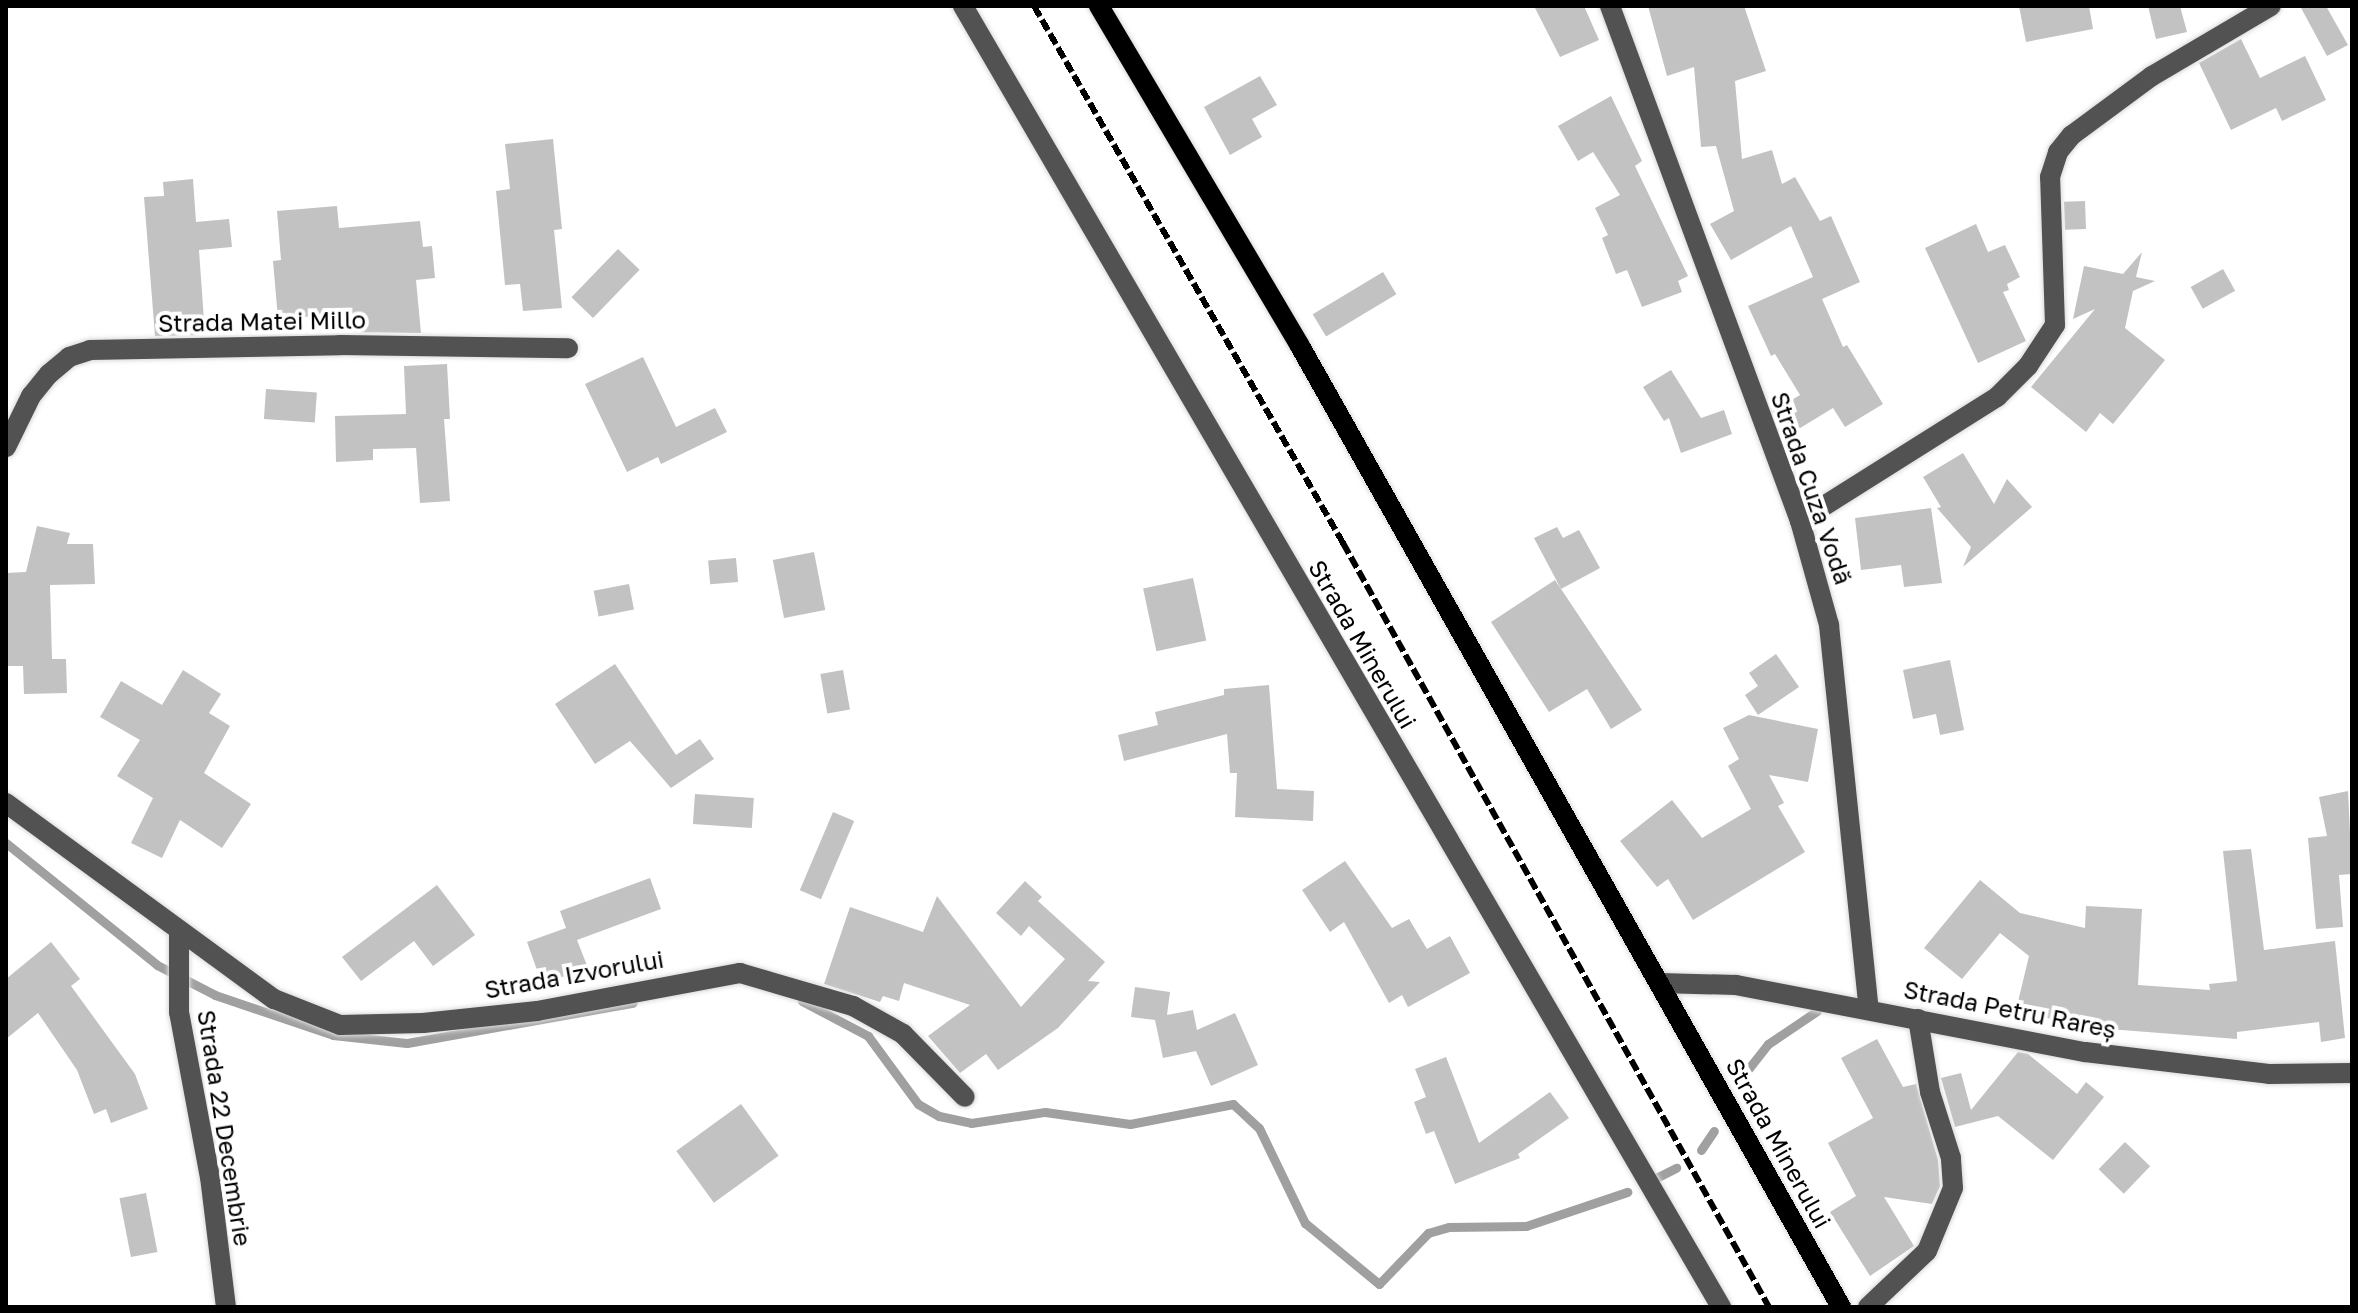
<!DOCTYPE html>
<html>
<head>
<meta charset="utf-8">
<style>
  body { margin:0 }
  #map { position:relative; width:2358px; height:1313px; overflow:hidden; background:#fff; font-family:"Golos Text",sans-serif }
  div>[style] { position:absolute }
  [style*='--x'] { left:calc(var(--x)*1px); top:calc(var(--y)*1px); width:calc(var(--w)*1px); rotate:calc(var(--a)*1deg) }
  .stream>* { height:9px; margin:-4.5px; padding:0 4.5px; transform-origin:4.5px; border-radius:4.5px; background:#a0a0a0 }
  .building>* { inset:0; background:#c2c2c2; transform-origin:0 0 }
  .roads { filter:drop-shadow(0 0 2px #dbdbdb) drop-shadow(0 0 2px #dbdbdb) }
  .minor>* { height:20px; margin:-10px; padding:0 10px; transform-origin:10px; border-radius:10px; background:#525252 }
  .major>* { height:20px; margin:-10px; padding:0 10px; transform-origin:10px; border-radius:10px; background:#000 }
  .rail>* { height:6px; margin-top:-3px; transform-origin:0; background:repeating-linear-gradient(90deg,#000 0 12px,transparent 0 16px) }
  span { translate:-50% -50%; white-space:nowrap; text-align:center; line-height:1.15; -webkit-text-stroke:8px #fff; paint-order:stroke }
  .street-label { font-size:24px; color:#000 }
  .frame { position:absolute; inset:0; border:8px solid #000; pointer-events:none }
</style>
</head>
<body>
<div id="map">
  <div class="stream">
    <i style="--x:6;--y:843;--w:194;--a:38.9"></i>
    <i style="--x:157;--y:965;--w:65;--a:27.3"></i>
    <i style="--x:215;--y:995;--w:125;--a:18.7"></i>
    <i style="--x:333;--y:1035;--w:74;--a:6.2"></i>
    <i style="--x:407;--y:1043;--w:229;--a:-10.1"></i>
    <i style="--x:802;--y:1001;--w:75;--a:27.9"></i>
    <i style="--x:868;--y:1036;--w:84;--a:53.7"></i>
    <i style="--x:918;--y:1104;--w:24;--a:30"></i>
    <i style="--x:939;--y:1116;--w:33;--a:12"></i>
    <i style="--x:971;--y:1123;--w:75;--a:-8.5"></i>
    <i style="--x:1045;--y:1112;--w:86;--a:8"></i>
    <i style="--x:1130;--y:1124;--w:105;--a:-11"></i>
    <i style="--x:1233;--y:1104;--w:35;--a:43"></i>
    <i style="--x:1259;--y:1128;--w:106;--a:64.2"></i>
    <i style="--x:1305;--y:1223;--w:96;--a:39.5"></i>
    <i style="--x:1379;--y:1284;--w:71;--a:-46.1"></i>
    <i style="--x:1428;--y:1233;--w:22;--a:-16"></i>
    <i style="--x:1449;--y:1227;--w:77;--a:-0.7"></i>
    <i style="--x:1526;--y:1226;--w:107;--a:-18.6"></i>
    <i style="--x:1742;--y:1077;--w:42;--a:-51.8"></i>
    <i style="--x:1768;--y:1044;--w:59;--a:-34"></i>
    <i style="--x:1701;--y:1150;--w:23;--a:-56"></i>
    <i style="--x:1654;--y:1179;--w:25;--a:-27"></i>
  </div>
  <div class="building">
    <i style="clip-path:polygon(1534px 6px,1584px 6px,1599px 40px,1560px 57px)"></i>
    <i style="clip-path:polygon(1648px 6px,1744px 6px,1766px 71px,1735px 81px,1742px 159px,1772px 150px,1782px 184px,1795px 177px,1820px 221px,1831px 216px,1860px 282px,1822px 299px,1843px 347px,1847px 345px,1883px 404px,1845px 427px,1833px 408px,1787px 436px,1775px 417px,1773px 411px,1800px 395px,1775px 354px,1771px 356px,1748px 306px,1813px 277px,1791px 226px,1731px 260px,1710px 224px,1734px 211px,1716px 146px,1701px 147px,1694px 67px,1667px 76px)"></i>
    <i style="clip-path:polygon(2019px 6px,2089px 6px,2093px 29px,2026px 42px)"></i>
    <i style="clip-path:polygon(2148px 6px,2180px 6px,2187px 32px,2156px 39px)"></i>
    <i style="clip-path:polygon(2300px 6px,2326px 6px,2348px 45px,2327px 56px)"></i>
    <i style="clip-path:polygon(2241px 39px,2260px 78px,2305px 56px,2326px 100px,2282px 121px,2276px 108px,2231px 130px,2199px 63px)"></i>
    <i style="clip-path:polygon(1260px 76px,1277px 105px,1252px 119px,1262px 137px,1230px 155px,1204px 107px)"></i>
    <i style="clip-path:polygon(1611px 96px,1642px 161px,1635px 166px,1688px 276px,1678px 281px,1682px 292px,1642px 307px,1627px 270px,1616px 274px,1602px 238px,1608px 235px,1595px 208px,1620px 195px,1593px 152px,1578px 161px,1558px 126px)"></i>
    <i style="clip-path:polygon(553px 139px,562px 229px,554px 230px,562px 308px,523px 311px,520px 284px,505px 285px,496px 191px,510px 189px,505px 144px)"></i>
    <i style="clip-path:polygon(193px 179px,196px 222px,229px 219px,232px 247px,199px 250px,205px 335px,155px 336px,144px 197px,164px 196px,163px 182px)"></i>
    <i style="left:2085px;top:201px;width:28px;height:21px;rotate:88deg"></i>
    <i style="clip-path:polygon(337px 206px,339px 228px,420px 221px,423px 247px,432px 246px,435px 278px,416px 280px,421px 333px,343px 332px,341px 314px,278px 319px,273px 261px,281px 260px,277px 211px)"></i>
    <i style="clip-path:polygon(1976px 224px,1988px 252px,2005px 245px,2020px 277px,2007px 284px,2009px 290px,2003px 292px,2026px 341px,1978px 363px,1925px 248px)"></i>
    <i style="left:618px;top:249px;width:30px;height:67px;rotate:44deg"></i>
    <i style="clip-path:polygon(2142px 252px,2136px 277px,2155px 281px,2133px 291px,2125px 328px,2165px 360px,2113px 424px,2100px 413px,2086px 432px,2031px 387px,2095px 309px,2073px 319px,2084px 266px,2123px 274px)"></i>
    <i style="left:2223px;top:269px;width:25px;height:37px;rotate:61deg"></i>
    <i style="left:1383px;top:272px;width:26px;height:82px;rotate:59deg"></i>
    <i style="clip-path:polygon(643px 357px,676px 427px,715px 408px,727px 432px,661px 464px,658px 457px,627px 472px,585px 384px)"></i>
    <i style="clip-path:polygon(447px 364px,450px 419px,444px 419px,450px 501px,420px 503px,416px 448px,373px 449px,373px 460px,336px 462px,335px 416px,406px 414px,404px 366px)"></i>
    <i style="clip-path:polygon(1671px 370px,1701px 418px,1724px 410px,1732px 434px,1681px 453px,1669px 418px,1664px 421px,1643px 387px)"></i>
    <i style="left:266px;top:389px;width:51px;height:30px;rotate:4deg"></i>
    <i style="clip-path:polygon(1963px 453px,1994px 504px,2007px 479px,2032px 507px,1963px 567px,1971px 547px,1937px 508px,1941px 507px,1923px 477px)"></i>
    <i style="clip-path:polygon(1931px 508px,1942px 583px,1904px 587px,1901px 565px,1861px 570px,1855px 518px)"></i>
    <i style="clip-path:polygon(37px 526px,70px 533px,67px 544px,93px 544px,95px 584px,50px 585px,52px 659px,66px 659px,67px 693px,24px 694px,23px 666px,6px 666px,6px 573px,26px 572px)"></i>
    <i style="clip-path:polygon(1557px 527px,1563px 538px,1579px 530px,1600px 568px,1561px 589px,1534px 538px)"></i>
    <i style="left:814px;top:552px;width:59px;height:42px;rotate:79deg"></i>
    <i style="left:736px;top:558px;width:24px;height:28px;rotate:85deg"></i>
    <i style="left:1193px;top:578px;width:64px;height:51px;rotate:78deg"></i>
    <i style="clip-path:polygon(1555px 580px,1642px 710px,1611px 729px,1587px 689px,1549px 712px,1491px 622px)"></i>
    <i style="left:629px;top:584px;width:26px;height:36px;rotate:79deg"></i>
    <i style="clip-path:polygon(1776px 654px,1799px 687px,1758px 715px,1745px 695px,1758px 686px,1749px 673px)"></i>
    <i style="clip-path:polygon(1950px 660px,1964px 730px,1940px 735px,1936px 714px,1913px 719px,1903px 670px)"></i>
    <i style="clip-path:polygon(615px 664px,676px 755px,700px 739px,714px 759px,671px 788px,630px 741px,595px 764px,555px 704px)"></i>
    <i style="clip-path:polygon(183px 670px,221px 694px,209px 713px,230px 726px,204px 773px,251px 804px,222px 848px,180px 820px,162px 858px,131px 843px,153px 798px,117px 776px,140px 740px,100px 717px,121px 681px,162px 705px)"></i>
    <i style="left:843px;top:670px;width:40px;height:23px;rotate:80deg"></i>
    <i style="clip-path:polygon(1269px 685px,1277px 789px,1314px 791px,1313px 821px,1235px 817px,1237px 773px,1230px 773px,1227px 734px,1124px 761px,1118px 735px,1158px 725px,1155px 712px,1224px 695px,1224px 689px)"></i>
    <i style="clip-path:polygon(1749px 715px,1818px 729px,1808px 782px,1769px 775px,1784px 803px,1778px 806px,1805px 852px,1693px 920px,1668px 879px,1657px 887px,1620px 841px,1672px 800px,1702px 838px,1751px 809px,1728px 766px,1739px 759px,1723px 728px)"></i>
    <i style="clip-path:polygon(2348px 791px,2352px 874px,2339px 875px,2343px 927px,2316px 929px,2308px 838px,2327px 836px,2319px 797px)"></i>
    <i style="left:695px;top:794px;width:59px;height:30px;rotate:4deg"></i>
    <i style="left:833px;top:812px;width:23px;height:85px;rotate:23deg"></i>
    <i style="clip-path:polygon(2251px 849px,2264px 950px,2335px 941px,2345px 1038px,2321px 1042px,2319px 1022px,2237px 1032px,2237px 1039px,2083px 1027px,2016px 1010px,2029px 956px,2000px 933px,1962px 979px,1924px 948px,1980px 880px,2020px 913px,2085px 928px,2086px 906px,2142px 909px,2138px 985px,2210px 990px,2209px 984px,2237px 981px,2223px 851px)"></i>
    <i style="clip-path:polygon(1345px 861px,1392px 928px,1409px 919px,1427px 949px,1450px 936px,1470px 973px,1408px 1007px,1402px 995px,1389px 1003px,1344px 922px,1330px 932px,1302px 890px)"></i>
    <i style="clip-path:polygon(650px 878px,661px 909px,577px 940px,588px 968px,542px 984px,527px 942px,566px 928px,560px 911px)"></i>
    <i style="clip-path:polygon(1025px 881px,1042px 897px,1038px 901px,1105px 962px,1088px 981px,1100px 982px,1058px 1028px,998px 1070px,986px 1054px,960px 1073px,928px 1036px,970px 1005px,904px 983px,899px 1001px,883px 996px,880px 1002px,824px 984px,850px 907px,923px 932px,937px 896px,1021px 1007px,1065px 959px,1029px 926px,1021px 936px,996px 913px)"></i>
    <i style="clip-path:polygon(437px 885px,475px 935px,433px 966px,414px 941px,361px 981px,342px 957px)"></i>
    <i style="clip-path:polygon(51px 942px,80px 979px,71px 986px,135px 1074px,148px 1109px,111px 1123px,106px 1109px,94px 1114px,77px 1070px,38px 1013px,6px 1039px,6px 979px)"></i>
    <i style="clip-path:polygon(1135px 987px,1170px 992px,1167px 1015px,1193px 1010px,1197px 1030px,1235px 1013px,1258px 1065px,1211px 1086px,1196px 1051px,1163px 1058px,1155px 1020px,1131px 1017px)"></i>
    <i style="clip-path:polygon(1877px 1039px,1903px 1087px,1916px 1084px,1938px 1160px,1940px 1186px,1932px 1204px,1884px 1197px,1914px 1246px,1870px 1276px,1830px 1212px,1856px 1196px,1828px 1143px,1873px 1118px,1841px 1058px)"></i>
    <i style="clip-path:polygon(2018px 1052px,2028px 1054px,2077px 1094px,2086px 1082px,2104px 1097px,2053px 1160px,1998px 1116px,1955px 1127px,1941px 1078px,1961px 1073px,1971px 1110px)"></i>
    <i style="clip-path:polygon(1446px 1057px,1479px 1143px,1550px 1092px,1569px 1118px,1518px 1154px,1520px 1158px,1455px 1184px,1434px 1131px,1426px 1134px,1414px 1102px,1426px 1097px,1415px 1069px)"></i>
    <i style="left:741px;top:1104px;width:64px;height:80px;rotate:54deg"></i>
    <i style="left:2125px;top:1142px;width:35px;height:38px;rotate:44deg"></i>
    <i style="left:146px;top:1193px;width:60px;height:27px;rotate:79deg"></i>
  </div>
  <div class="roads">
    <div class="minor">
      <i style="--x:963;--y:6;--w:1506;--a:59.77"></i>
      <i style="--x:1610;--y:6;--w:549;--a:69.75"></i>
      <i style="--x:1800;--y:521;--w:108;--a:74.4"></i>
      <i style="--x:1829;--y:625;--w:386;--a:84.1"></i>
      <i style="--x:6;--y:447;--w:57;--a:-63.9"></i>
      <i style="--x:31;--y:396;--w:28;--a:-51"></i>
      <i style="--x:49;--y:374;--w:26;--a:-40"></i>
      <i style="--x:69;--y:357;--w:22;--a:-18"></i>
      <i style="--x:90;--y:350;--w:250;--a:-1.1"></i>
      <i style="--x:340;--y:345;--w:228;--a:0.8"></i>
      <i style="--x:1800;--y:521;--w:233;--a:-32.2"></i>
      <i style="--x:1997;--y:397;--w:44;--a:-45"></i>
      <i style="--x:2028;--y:366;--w:49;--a:-56.6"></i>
      <i style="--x:2055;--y:325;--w:148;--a:-91.9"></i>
      <i style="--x:2050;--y:177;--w:26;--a:-72"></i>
      <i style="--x:2058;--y:152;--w:22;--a:-51"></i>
      <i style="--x:2072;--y:135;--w:99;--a:-36.4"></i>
      <i style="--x:2152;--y:76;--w:138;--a:-30.5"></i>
      <i style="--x:6;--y:803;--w:332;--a:36.2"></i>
      <i style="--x:274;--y:999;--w:71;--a:21.5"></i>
      <i style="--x:340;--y:1025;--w:83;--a:-1.4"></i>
      <i style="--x:423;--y:1023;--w:115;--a:-6"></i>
      <i style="--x:537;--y:1011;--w:207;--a:-10.6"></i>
      <i style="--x:740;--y:973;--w:118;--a:16.3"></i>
      <i style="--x:853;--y:1006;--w:57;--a:29.2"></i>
      <i style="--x:903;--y:1034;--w:88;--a:45.5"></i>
      <i style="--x:179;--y:933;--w:79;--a:90"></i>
      <i style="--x:179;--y:1012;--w:168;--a:79.4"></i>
      <i style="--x:210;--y:1177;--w:131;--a:83"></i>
      <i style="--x:1659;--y:983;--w:77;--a:1.5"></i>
      <i style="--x:1736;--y:985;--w:355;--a:10.9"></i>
      <i style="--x:2085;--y:1052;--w:185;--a:6.8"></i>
      <i style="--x:2269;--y:1074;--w:83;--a:-0.7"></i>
      <i style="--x:1868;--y:1307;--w:81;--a:-43.5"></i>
      <i style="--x:1927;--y:1251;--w:68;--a:-67.6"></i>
      <i style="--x:1953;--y:1188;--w:30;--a:-94"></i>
      <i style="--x:1951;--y:1158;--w:69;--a:-107.7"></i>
      <i style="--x:1930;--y:1092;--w:74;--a:-99.3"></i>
    </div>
    <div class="major">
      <i style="--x:1099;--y:6;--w:395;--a:59.4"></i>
      <i style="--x:1300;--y:346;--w:1103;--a:60.62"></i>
    </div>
  </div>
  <div class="rail">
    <i style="--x:1034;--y:6;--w:620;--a:60.08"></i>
    <i style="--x:1343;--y:543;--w:875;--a:60.86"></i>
  </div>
  <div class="street-label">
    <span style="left:262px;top:321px;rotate:-1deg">Strada Matei Millo</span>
    <span style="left:1812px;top:488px;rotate:71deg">Strada Cuza Vodă</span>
    <span style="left:1363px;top:644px;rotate:60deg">Strada Minerului</span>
    <span style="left:574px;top:974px;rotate:-10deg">Strada Izvorului</span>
    <span style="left:2010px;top:1009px;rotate:11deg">Strada Petru Rareș</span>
    <span style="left:225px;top:1128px;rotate:81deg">Strada 22 Decembrie</span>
    <span style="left:1779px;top:1143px;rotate:61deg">Strada Minerului</span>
  </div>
  <div class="frame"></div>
</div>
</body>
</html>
